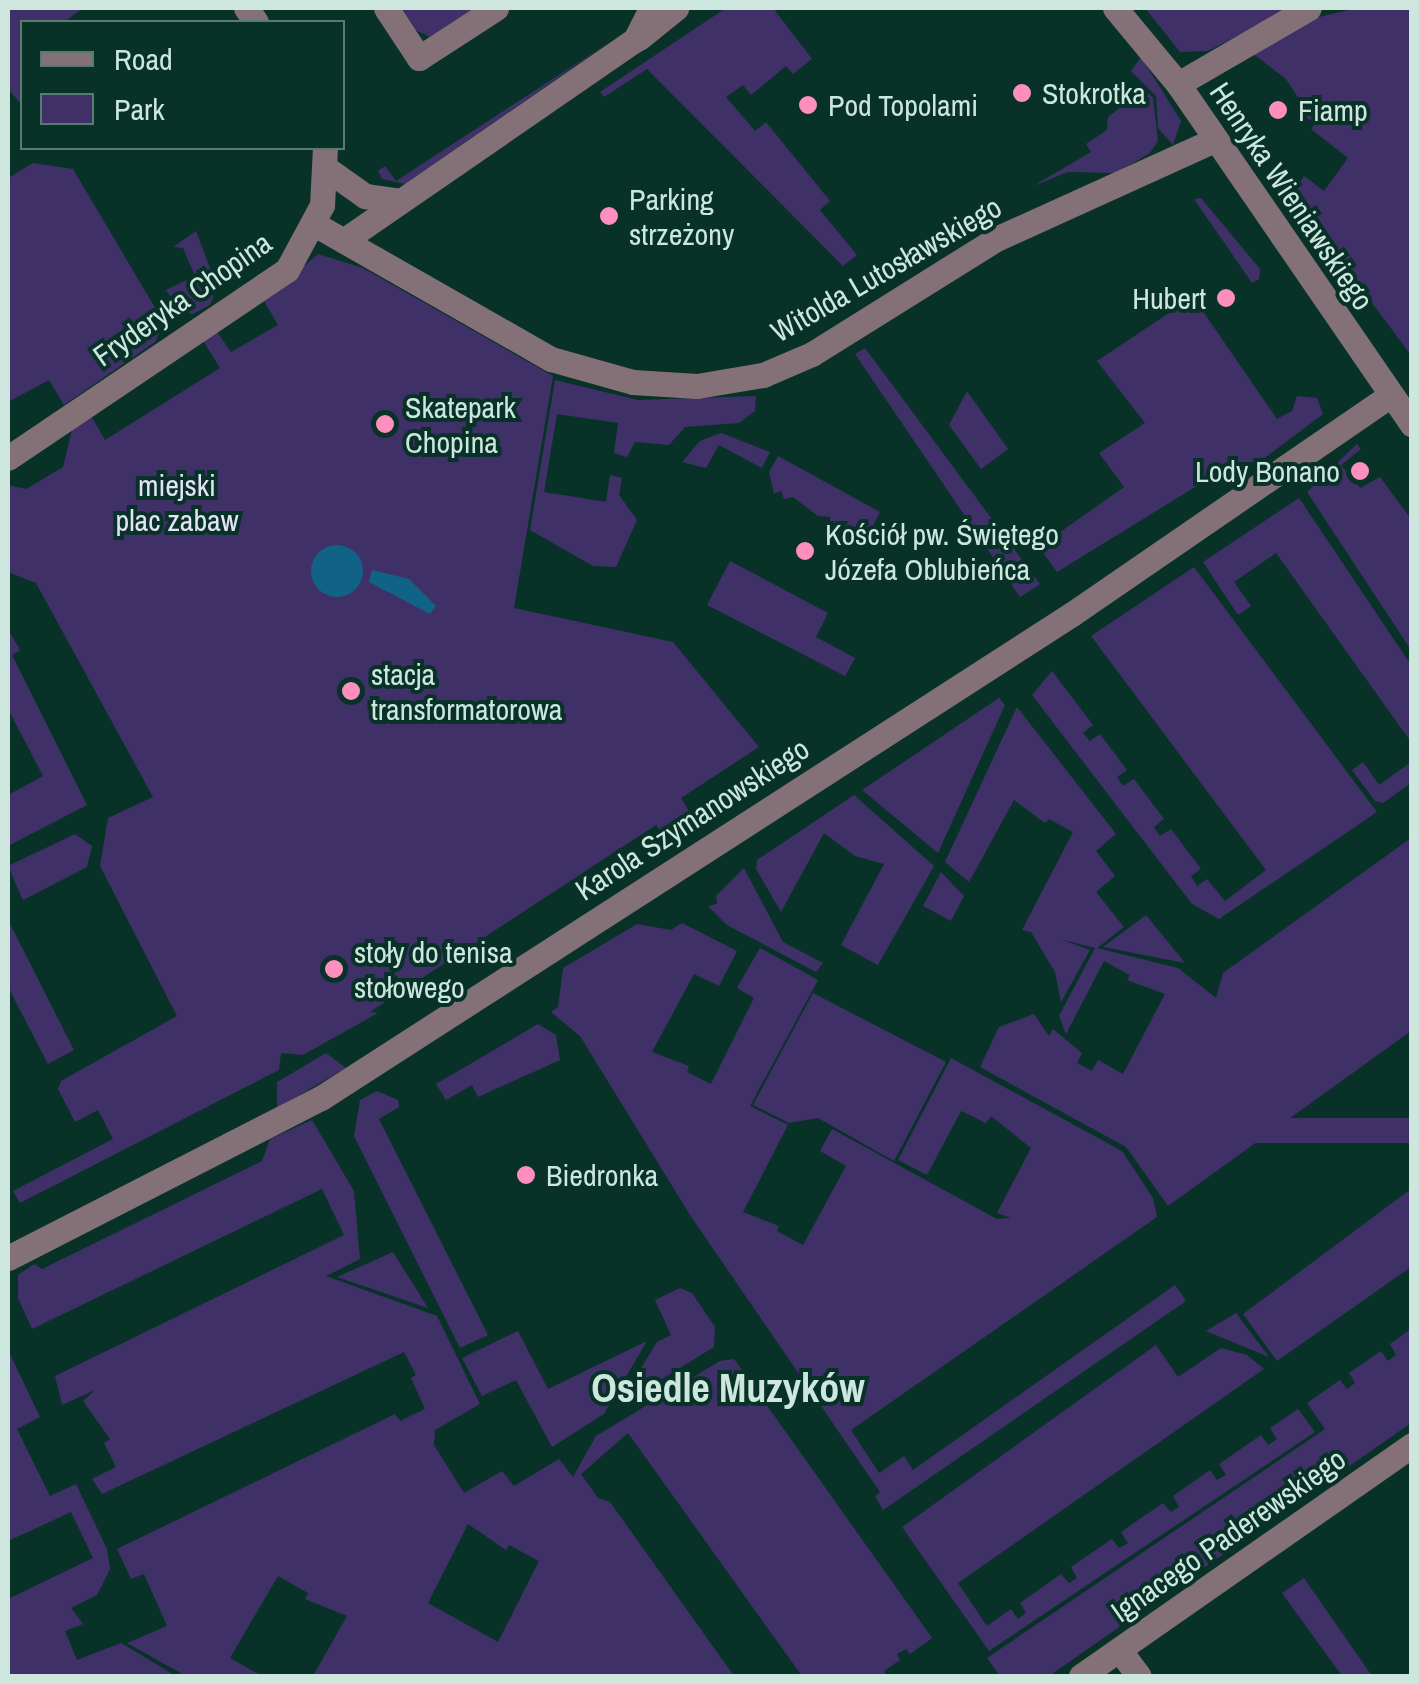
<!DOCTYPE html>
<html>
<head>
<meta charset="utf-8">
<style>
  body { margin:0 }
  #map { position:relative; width:1419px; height:1684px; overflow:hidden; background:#083228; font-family:"Archivo Narrow",sans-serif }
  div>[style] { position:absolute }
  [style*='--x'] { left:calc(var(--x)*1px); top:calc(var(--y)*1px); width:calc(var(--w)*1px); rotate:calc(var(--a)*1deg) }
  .green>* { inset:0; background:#403068; transform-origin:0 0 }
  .water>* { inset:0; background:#106286 }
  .round { border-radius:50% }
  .minor>* { height:25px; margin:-12.5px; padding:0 12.5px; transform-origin:12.5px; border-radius:12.5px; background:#847178 }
  .dots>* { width:28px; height:28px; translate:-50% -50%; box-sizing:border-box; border:5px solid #083228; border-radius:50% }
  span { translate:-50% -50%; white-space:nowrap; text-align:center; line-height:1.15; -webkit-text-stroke:8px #083228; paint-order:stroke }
  .poi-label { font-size:30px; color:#cde7df }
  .left { translate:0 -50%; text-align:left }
  .right { translate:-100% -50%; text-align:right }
  .street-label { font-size:30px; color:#cde7df }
  .park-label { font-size:30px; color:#e5e1f6 }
  .district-label { font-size:40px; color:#cde7df; font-weight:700 }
  .frame { position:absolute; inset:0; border:10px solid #cde7df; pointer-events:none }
  .legend { position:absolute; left:20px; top:20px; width:325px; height:130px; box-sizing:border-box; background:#083228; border:2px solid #577a71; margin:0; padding:12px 18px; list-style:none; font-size:30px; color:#cde7df }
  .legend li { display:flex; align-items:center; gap:20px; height:50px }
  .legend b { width:50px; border:2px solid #577a71 }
</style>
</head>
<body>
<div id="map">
  <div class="green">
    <i style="clip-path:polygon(8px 8px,83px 8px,64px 22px,22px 22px,22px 105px,9px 90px)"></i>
    <i style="clip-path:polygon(400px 8px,477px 8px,430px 37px,415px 30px)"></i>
    <i style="clip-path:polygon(726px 8px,773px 8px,812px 59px,793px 74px,786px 66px,751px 95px,743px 85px,726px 97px,755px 131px,766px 122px,830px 201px,820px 210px,857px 255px,843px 266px,647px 69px,604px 97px,600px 92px)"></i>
    <i style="clip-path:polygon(1145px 8px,1291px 8px,1208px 51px,1180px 52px)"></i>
    <i style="clip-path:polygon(1357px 8px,1411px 8px,1411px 355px,1292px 196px,1304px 176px,1324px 191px,1348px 158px,1311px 129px,1315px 124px,1297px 110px,1301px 102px,1286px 79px,1252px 53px,1298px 22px)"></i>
    <i style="clip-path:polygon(605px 45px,405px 184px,382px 179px,378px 171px,385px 166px,396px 181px)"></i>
    <i style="clip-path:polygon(1141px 57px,1181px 121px,1173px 145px,1158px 128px,1156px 96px,1131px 71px)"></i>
    <i style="clip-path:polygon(1144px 89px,1153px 98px,1158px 141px,1150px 153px,1116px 173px,1068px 172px,1033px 186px,1091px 152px,1086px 144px,1107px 130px,1108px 117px)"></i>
    <i style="clip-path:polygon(33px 163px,73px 169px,164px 323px,155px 342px,64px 405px,49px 380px,8px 402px,8px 178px)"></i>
    <i style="clip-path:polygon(1201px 198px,1260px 269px,1259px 279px,1252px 283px,1194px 199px)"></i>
    <i style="clip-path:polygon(196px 231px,217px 287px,210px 305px,193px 314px,180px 311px,166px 290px,195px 276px,183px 248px,173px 247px)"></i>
    <i style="clip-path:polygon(318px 254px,363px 268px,553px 376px,514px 608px,673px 642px,759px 747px,681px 798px,695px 821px,666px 839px,656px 825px,370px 1012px,378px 1013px,303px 1055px,281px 1053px,279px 1070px,20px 1203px,13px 1191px,113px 1139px,98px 1110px,75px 1122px,58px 1089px,61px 1081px,177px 1016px,100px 866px,108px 818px,153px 797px,36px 583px,8px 572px,8px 485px,26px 489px,63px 467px,72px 430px,91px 416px,105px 440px,220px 368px,202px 339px,217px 332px,231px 352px,278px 325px,264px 301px)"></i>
    <i style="clip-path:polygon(1193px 297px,1277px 419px,1292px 411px,1297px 396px,1317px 398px,1323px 414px,1262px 460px,1226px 468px,1057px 572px,1039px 547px,1124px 487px,1099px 453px,1145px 423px,1097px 361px)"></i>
    <i style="clip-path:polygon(865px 348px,1040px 584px,1020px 597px,855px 354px)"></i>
    <i style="clip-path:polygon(555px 380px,638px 400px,756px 396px,755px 411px,739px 423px,685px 427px,669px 445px,635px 442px,627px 457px,614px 453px,618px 423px,557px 414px,544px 492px,606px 502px,610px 475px,622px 478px,619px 495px,637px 520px,616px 567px,593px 566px,530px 530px)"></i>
    <i style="clip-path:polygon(967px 391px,1008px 449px,981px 469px,949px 425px)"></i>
    <i style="clip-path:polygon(721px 433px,770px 452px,762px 468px,719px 445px,706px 468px,682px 462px,700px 441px)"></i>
    <i style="clip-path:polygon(1357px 444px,1361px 449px,1341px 465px,1360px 488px,1380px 477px,1411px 519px,1411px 650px,1307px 492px)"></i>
    <i style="clip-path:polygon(778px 456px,880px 512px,868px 536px,843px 529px,843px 523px,830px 523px,830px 517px,818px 516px,793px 497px,784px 499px,781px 491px,774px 494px,769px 472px)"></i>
    <i style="clip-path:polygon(1299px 498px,1411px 665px,1411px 742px,1276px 553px,1234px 582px,1251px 606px,1238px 615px,1203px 562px)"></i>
    <i style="clip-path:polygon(730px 561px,828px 613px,816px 637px,855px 658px,845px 676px,707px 605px)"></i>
    <i style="clip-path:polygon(1194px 567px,1377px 812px,1219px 919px,1192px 904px,1032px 695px,1052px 671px,1093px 725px,1083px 733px,1090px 741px,1100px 734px,1127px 770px,1117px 777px,1123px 786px,1134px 779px,1164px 819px,1154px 827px,1160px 836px,1171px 829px,1201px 869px,1191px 876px,1197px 886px,1207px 879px,1225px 901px,1266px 870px,1091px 636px)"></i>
    <i style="clip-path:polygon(8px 629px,20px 650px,12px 655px,87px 805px,8px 846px,8px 795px,43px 776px,8px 709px)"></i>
    <i style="clip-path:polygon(999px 698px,1005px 705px,938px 853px,862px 790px)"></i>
    <i style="clip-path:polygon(1017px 707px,1116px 834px,1096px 851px,1115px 876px,1096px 892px,1124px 927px,1097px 948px,1178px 968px,1216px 998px,1223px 973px,1411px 838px,1411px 1031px,1168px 1206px,1126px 1147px,980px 1067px,999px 1027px,1034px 1014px,1049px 1036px,1053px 1029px,1082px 1053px,1077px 1063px,1092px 1071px,1098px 1060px,1123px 1074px,1165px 994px,1127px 980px,1130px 975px,1104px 961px,1066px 1034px,1059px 1016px,1095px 948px,1060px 939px,1090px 950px,1061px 1002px,1055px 972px,1031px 932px,1022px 930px,1073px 832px,1049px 819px,1045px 823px,1014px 800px,969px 882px,945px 862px)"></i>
    <i style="clip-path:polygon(1363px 762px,1379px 785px,1411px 762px,1411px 783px,1383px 803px,1375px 801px,1352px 770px)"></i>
    <i style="clip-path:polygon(854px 795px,934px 866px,878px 965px,841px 945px,884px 864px,855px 856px,824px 833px,781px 912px,756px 869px,757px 860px)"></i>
    <i style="clip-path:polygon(75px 834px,92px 846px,87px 867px,23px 900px,8px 866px)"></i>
    <i style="clip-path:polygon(744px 868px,783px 942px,823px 963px,816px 972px,727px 925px,708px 906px,717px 904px,716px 896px)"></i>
    <i style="clip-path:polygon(941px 872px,964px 896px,951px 921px,923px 906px)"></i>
    <i style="clip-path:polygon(1146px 915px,1185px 963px,1103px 947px)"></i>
    <i style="clip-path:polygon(8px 920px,74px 1050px,48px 1064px,8px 987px)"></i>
    <i style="clip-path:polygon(682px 923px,737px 951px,719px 986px,694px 974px,652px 1052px,689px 1066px,687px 1072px,711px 1084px,754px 998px,737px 988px,760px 948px,818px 980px,750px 1106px,788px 1125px,743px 1212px,779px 1226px,777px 1231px,803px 1245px,846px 1166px,820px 1151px,832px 1129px,997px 1219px,1011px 1218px,997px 1213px,1031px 1148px,991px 1116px,986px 1123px,961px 1111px,927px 1175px,898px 1160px,951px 1058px,1122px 1151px,1153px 1198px,1157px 1217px,851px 1430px,879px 1473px,904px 1456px,913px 1470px,1175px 1285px,1186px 1301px,883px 1510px,875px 1496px,880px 1492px,690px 1215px,580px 1036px,551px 1012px,558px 1007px,563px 968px,637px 924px,671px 930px)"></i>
    <i style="clip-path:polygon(813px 993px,946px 1062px,894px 1161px,818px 1118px,789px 1123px,753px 1105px)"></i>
    <i style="clip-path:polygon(538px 1024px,556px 1035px,560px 1060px,478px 1097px,472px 1085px,446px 1100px,436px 1084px)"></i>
    <i style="clip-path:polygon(326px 1053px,346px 1068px,277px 1108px,277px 1082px)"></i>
    <i style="clip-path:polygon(377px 1091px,398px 1100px,399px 1107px,379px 1119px,488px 1335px,460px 1348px,354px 1136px,360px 1100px)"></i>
    <i style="left:1411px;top:1118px;width:25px;height:243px;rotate:90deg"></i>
    <i style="clip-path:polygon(evenodd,312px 1120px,354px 1191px,360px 1259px,326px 1276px,437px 1316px,480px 1404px,435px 1430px,434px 1445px,464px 1493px,502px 1471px,514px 1486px,559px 1459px,573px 1477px,596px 1436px,720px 1361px,734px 1359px,932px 1638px,910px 1654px,906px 1649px,897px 1654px,900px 1660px,884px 1671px,886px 1676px,802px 1676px,628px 1433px,581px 1474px,598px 1498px,610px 1502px,734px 1676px,313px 1676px,347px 1616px,305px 1599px,308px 1593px,278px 1576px,230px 1658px,262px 1676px,186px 1676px,127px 1643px,167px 1626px,144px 1574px,131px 1579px,117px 1549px,395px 1414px,400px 1421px,425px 1409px,411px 1378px,416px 1375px,404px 1352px,102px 1494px,92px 1479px,116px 1467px,104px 1443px,110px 1439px,83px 1401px,95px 1390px,62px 1405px,55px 1376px,344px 1235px,322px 1189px,32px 1329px,18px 1298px,18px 1275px,34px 1264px,42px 1269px,262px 1161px,270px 1139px,312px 1120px,468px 1524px,506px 1550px,509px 1545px,539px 1561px,498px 1642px,428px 1603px,468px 1524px)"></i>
    <i style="clip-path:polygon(1411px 1189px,1411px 1267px,1277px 1361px,1243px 1314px)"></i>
    <i style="clip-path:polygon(393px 1252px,428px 1308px,337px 1277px)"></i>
    <i style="clip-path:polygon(680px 1288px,692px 1293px,715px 1327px,714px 1347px,618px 1406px,657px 1342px,671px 1335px,655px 1300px)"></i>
    <i style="clip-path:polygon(1236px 1313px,1269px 1357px,1206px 1331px)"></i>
    <i style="clip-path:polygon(1411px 1329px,1411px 1423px,1049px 1676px,1000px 1676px,987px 1658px,1325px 1429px,1307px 1403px,1340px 1380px,1347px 1389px,1355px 1383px,1349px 1373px,1381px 1351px,1388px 1361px,1396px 1355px,1390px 1344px)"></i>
    <i style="clip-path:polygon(518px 1331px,548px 1389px,647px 1341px,604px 1414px,552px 1447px,516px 1380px,482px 1396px,462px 1358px)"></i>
    <i style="clip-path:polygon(1156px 1345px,1178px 1377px,1221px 1348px,1247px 1355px,1264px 1369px,958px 1583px,987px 1626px,1011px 1609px,1018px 1619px,1026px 1613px,1020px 1603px,1061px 1574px,1069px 1583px,1077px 1578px,1071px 1567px,1112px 1539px,1119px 1548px,1128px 1543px,1121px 1532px,1163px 1503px,1171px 1512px,1179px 1507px,1173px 1496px,1210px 1470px,1217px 1480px,1226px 1475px,1219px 1464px,1261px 1435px,1268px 1445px,1277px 1439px,1270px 1428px,1298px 1409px,1315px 1432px,989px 1651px,902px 1527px)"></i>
    <i style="clip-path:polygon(8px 1350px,40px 1417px,17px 1429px,50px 1496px,76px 1484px,107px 1549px,110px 1569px,97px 1595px,71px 1608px,83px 1624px,65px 1631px,77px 1660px,121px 1643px,176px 1676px,8px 1676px,8px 1599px,93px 1558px,71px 1512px,8px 1541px)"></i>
    <i style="clip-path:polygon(1304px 1578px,1372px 1676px,1342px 1676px,1282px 1593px)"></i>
  </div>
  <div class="water">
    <i class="round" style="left:311px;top:545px;width:52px;height:52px"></i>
    <i style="clip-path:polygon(372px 570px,409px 579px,436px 606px,430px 614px,369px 582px)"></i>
  </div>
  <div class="minor">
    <i style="--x:246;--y:8;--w:17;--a:54"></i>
    <i style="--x:386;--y:8;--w:60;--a:56.6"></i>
    <i style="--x:419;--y:58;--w:92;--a:-33"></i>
    <i style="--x:1115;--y:8;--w:99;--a:50.3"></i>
    <i style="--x:1178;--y:84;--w:413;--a:55.5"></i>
    <i style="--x:639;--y:38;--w:48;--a:-39"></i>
    <i style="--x:1178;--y:84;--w:151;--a:-30.1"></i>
    <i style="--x:327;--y:169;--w:47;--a:35.4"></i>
    <i style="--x:365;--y:196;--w:34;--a:8"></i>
    <i style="--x:316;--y:225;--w:271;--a:29.7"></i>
    <i style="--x:551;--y:359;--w:85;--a:15.7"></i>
    <i style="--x:633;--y:382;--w:64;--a:3.6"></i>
    <i style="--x:697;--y:386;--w:67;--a:-9.5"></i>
    <i style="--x:763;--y:375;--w:53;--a:-23.2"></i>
    <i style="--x:812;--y:354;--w:217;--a:-32"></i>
    <i style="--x:996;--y:239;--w:237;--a:-24.4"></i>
    <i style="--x:346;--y:239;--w:351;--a:-34.6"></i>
    <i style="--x:635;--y:40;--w:36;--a:-63"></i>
    <i style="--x:8;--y:458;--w:336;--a:-34"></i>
    <i style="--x:287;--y:270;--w:74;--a:-61.7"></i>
    <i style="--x:322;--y:205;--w:57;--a:-87"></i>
    <i style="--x:8;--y:1258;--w:352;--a:-27.1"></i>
    <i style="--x:321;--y:1098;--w:893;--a:-32.8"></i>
    <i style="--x:1072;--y:614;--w:385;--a:-34.5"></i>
    <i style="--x:1120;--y:1651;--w:31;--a:53"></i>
    <i style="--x:1081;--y:1676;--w:404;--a:-34.9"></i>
  </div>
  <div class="dots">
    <i style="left:1022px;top:93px;background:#fe8ebe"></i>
    <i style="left:808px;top:105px;background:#fe8ebe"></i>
    <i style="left:1278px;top:110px;background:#fe8ebe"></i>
    <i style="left:609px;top:216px;background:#fe8ebe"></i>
    <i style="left:1226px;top:298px;background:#fe8ebe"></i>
    <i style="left:385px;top:424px;background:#fe8ebe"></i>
    <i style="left:1360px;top:471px;background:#fe8ebe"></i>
    <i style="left:805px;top:551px;background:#fe8ebe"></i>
    <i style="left:351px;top:691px;background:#fe8ebe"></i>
    <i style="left:334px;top:969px;background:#fe8ebe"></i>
    <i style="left:526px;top:1175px;background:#fe8ebe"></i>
  </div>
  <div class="poi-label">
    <span class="left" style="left:1042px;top:93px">Stokrotka</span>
    <span class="left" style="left:828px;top:105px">Pod Topolami</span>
    <span class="left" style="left:1298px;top:110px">Fiamp</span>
    <span class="left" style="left:629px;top:216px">Parking<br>strzeżony</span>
    <span class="right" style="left:1206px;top:298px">Hubert</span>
    <span class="left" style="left:405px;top:424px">Skatepark<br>Chopina</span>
    <span class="right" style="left:1340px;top:471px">Lody Bonano</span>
    <span class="left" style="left:825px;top:551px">Kościół pw. Świętego<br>Józefa Oblubieńca</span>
    <span class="left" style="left:371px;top:691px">stacja<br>transformatorowa</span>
    <span class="left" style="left:354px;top:969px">stoły do tenisa<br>stołowego</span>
    <span class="left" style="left:546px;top:1175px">Biedronka</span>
  </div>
  <div class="street-label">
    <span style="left:1292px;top:196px;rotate:56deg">Henryka Wieniawskiego</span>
    <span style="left:886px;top:269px;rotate:-30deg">Witolda Lutosławskiego</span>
    <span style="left:182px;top:299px;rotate:-35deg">Fryderyka Chopina</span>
    <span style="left:692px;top:819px;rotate:-33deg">Karola Szymanowskiego</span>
    <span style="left:1228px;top:1535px;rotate:-35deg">Ignacego Paderewskiego</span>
  </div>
  <div class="park-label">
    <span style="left:177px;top:502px">miejski<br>plac zabaw</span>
  </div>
  <div class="district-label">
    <span style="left:728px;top:1388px">Osiedle Muzyków</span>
  </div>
  <div class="frame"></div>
  <ul class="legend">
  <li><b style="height:12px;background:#847178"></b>Road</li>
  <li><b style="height:28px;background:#403068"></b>Park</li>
  </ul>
</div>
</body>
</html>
